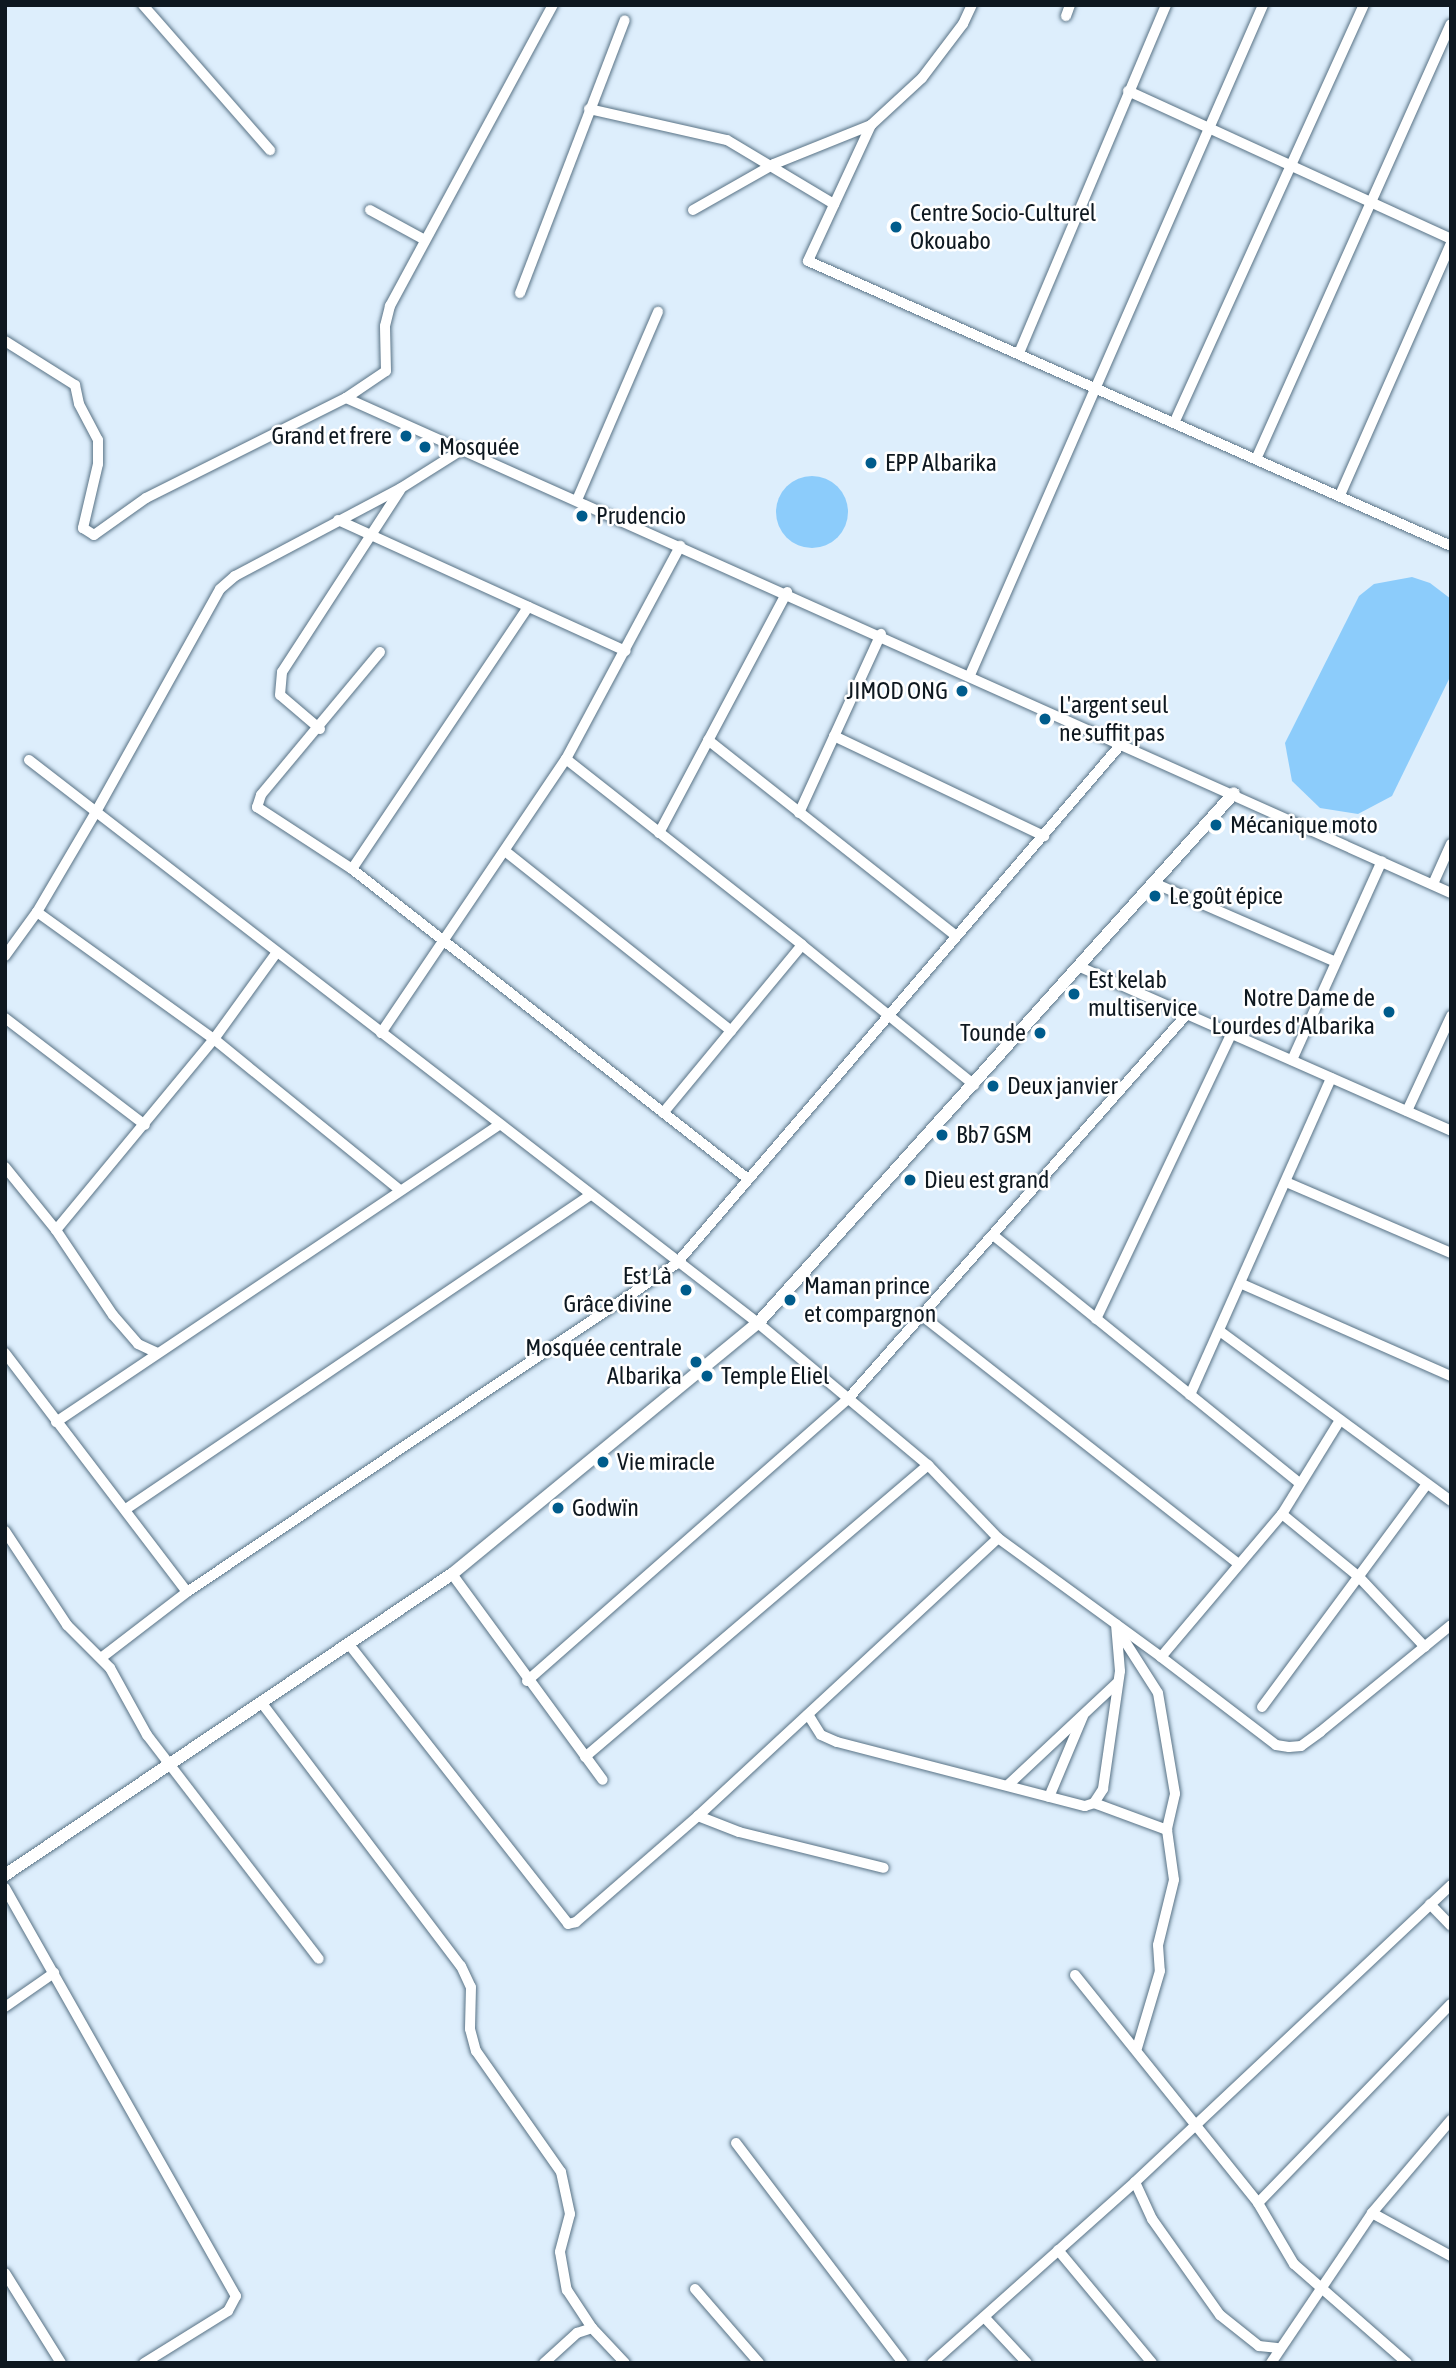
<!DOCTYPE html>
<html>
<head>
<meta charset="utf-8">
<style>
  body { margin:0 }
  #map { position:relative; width:1456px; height:2368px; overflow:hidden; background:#ddeefc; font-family:"Asap Condensed",sans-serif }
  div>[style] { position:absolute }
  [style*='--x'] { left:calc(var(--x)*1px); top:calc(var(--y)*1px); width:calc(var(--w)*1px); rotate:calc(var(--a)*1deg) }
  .green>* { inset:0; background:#8cccfb }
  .round { border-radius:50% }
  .roads { filter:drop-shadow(0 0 2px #587285) drop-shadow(0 0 2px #587285) }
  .minor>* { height:10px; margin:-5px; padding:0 5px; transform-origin:5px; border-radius:5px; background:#fff }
  .tertiary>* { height:12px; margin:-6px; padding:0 6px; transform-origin:6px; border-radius:6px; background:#fff }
  .dots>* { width:19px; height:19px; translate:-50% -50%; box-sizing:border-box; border:4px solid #fff; border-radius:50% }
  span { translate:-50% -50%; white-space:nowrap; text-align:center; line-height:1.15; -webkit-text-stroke:5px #fff; paint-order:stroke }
  .poi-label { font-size:24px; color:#0e1820 }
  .left { translate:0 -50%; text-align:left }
  .right { translate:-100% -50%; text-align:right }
  .frame { position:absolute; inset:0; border:7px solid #0e1820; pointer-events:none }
</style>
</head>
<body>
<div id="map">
  <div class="green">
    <i class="round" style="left:776px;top:476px;width:72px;height:72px"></i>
    <i style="clip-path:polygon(1412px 577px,1430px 583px,1451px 599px,1451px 675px,1392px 796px,1358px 814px,1320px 808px,1292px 781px,1285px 743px,1359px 596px,1374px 584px)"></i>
  </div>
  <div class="roads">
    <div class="minor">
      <i style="--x:143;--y:5;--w:193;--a:48.8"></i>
      <i style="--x:1066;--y:16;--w:12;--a:-70"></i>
      <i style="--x:1128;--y:91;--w:355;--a:24.6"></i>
      <i style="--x:589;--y:109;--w:141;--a:12.7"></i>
      <i style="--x:727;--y:140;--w:125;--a:30.9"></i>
      <i style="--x:871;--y:125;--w:150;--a:114.9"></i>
      <i style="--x:808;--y:261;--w:703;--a:23.9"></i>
      <i style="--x:370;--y:210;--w:60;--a:28.7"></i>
      <i style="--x:693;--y:210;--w:93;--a:-29.6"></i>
      <i style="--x:774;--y:164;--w:105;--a:-21.9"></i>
      <i style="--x:871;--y:125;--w:69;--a:-42.7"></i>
      <i style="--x:922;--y:78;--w:68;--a:-52.8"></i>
      <i style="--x:963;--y:24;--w:21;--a:-65"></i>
      <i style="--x:520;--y:293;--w:292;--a:-69"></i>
      <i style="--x:5;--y:341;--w:83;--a:32.2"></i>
      <i style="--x:75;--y:385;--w:19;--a:78"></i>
      <i style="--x:79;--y:404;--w:41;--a:62.2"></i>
      <i style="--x:98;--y:440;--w:24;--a:90"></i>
      <i style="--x:98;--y:464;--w:66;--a:103.2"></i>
      <i style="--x:83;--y:528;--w:13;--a:32"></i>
      <i style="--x:94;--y:535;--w:64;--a:-35.4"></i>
      <i style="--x:146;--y:498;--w:224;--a:-26.6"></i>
      <i style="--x:346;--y:398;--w:48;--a:-34"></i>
      <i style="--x:386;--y:371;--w:45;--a:-91.3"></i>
      <i style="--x:385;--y:326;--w:21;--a:-76"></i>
      <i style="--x:390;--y:306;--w:342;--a:-61.6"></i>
      <i style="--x:1019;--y:353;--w:378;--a:-67.1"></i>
      <i style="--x:346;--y:398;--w:1211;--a:24.13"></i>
      <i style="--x:1175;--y:421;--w:457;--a:-65.6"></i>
      <i style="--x:1257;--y:457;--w:474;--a:-65.9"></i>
      <i style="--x:1340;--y:495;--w:275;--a:-66.2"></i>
      <i style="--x:577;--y:500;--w:205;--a:-66.7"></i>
      <i style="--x:338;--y:520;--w:316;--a:24.5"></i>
      <i style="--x:380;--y:652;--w:186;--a:129.8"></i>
      <i style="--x:261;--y:795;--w:13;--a:108"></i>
      <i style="--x:257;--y:807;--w:113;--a:33.1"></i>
      <i style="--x:352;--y:869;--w:503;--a:38.05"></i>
      <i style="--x:970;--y:675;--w:731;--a:-66.38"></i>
      <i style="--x:320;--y:729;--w:52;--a:-139.6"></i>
      <i style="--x:280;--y:695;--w:23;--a:-85"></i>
      <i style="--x:282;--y:672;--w:217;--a:-57"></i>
      <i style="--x:834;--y:736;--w:233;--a:25.5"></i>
      <i style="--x:708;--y:740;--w:315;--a:38.3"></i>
      <i style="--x:566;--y:759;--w:300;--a:38.2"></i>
      <i style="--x:802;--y:945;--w:218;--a:129.6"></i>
      <i style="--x:29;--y:760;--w:921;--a:37.68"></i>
      <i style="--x:758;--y:1323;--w:222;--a:39.9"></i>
      <i style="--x:928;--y:1465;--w:101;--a:46.2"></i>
      <i style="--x:998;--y:1538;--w:202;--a:36.1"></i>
      <i style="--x:1161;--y:1657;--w:187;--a:-49.8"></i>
      <i style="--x:1282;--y:1514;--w:110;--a:-58.3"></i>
      <i style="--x:799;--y:813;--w:197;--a:-65.4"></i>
      <i style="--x:659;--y:833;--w:273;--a:-62"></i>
      <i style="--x:505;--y:851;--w:289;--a:38.5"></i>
      <i style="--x:352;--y:869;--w:316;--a:-56.1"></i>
      <i style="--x:1154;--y:883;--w:198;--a:23.5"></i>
      <i style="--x:1433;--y:884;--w:44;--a:-65.8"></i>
      <i style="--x:37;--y:912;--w:218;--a:35.7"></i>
      <i style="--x:214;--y:1039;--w:240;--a:39.1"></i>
      <i style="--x:802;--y:945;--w:222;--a:39.1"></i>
      <i style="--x:5;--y:956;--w:54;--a:-54"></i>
      <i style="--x:37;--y:912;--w:118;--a:-59.5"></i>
      <i style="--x:97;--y:810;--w:253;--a:-60.9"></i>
      <i style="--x:220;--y:589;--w:20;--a:-41"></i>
      <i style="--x:235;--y:576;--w:188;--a:-27.9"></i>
      <i style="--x:401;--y:488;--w:73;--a:-32.2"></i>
      <i style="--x:1080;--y:967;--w:406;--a:23.8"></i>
      <i style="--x:5;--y:1018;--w:176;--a:37.4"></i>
      <i style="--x:381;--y:1033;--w:331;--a:-56"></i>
      <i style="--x:566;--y:759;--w:242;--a:-61.8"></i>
      <i style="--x:1292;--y:1060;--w:218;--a:-65.7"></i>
      <i style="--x:1407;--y:1111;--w:105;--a:-65.1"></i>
      <i style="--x:5;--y:1167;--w:81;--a:51"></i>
      <i style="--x:56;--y:1230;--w:102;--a:56.2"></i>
      <i style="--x:113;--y:1315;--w:38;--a:49"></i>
      <i style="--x:138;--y:1344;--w:21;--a:25"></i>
      <i style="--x:1286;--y:1182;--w:180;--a:23.3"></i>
      <i style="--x:56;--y:1230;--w:248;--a:-50.4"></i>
      <i style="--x:214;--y:1039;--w:107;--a:-54.1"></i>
      <i style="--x:993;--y:1235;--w:395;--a:39"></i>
      <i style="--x:1242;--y:1284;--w:228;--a:23.8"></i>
      <i style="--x:921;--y:1315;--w:402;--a:38.1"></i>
      <i style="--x:1096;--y:1319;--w:318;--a:-64.6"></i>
      <i style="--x:1221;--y:1332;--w:285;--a:36.3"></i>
      <i style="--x:5;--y:1353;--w:300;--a:52.7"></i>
      <i style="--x:1190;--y:1395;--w:347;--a:-66"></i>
      <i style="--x:56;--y:1422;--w:533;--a:-33.84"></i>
      <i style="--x:126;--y:1509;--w:559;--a:-34.06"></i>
      <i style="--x:1282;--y:1514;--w:99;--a:39.3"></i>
      <i style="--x:1359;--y:1577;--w:96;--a:46.7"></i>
      <i style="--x:5;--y:1531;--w:113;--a:56.6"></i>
      <i style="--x:67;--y:1625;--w:61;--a:45"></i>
      <i style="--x:110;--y:1668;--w:77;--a:61.1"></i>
      <i style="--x:147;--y:1735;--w:282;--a:52.5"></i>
      <i style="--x:452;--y:1574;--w:255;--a:53.8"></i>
      <i style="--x:1119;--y:1632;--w:72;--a:57.4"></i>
      <i style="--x:1158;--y:1693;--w:102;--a:80.4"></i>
      <i style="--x:1175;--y:1794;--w:37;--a:103"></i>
      <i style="--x:1167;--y:1830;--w:50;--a:82"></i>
      <i style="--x:1174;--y:1880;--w:67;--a:103.8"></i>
      <i style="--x:1158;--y:1945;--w:26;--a:86"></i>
      <i style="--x:1160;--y:1971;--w:80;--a:106.6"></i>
      <i style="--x:348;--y:1643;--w:357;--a:51.9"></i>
      <i style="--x:568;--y:1924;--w:8;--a:-14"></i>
      <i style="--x:576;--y:1922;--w:162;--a:-41"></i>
      <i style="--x:698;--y:1816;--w:409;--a:-42.8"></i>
      <i style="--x:1161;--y:1657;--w:145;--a:37.4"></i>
      <i style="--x:1276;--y:1745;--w:13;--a:9"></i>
      <i style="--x:1289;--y:1747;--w:12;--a:-5"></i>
      <i style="--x:1301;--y:1746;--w:24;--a:-36"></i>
      <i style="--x:1320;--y:1732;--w:169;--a:-39.2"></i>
      <i style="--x:101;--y:1658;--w:108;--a:-37.5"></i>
      <i style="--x:187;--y:1592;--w:589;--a:-33.85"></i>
      <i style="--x:676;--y:1264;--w:686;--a:-49.43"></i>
      <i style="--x:527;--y:1681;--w:426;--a:-41.3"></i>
      <i style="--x:847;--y:1400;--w:516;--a:-48.62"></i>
      <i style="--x:261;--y:1702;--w:331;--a:52.9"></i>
      <i style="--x:461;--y:1966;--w:23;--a:65"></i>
      <i style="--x:471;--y:1987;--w:42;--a:91.4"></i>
      <i style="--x:470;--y:2029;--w:23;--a:75"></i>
      <i style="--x:476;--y:2051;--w:148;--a:54.9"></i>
      <i style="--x:561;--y:2172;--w:43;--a:77.9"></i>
      <i style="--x:570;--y:2214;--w:39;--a:105"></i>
      <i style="--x:560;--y:2252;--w:39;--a:80"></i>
      <i style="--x:567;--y:2290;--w:45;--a:56.7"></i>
      <i style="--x:592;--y:2328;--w:48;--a:46.7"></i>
      <i style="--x:1262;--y:1707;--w:277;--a:-53.5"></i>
      <i style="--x:809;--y:1716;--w:22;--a:58"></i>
      <i style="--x:821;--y:1735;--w:17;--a:24"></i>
      <i style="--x:837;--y:1742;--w:256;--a:14.5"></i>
      <i style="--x:1085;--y:1806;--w:9;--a:-18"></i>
      <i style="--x:1094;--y:1803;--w:17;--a:-57"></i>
      <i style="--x:1103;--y:1789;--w:119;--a:-81.8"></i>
      <i style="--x:1120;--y:1671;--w:47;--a:-94.9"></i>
      <i style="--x:585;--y:1757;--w:450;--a:-40.4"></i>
      <i style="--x:1008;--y:1785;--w:149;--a:-43.1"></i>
      <i style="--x:1049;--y:1797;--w:88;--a:-67.2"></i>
      <i style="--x:1094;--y:1803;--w:78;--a:20.3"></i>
      <i style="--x:698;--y:1816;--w:44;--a:21.3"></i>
      <i style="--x:739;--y:1832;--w:149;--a:13.9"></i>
      <i style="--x:5;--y:1888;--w:469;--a:60.5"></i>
      <i style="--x:236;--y:2296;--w:17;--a:118"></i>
      <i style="--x:228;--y:2311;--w:99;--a:148.2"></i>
      <i style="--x:1430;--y:1904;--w:30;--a:46"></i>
      <i style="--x:1075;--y:1975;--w:292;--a:51.2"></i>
      <i style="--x:1258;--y:2203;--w:71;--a:59.5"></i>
      <i style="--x:1294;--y:2264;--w:150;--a:41.2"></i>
      <i style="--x:5;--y:2007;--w:60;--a:-34.8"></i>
      <i style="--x:736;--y:2143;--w:276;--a:52.8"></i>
      <i style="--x:1135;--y:2182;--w:41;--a:65.3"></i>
      <i style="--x:1152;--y:2219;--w:118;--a:54.7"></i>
      <i style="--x:1220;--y:2315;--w:50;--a:38.5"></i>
      <i style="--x:1259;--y:2346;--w:18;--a:6"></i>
      <i style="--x:1258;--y:2203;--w:277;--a:-45.9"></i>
      <i style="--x:1372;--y:2213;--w:90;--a:28.6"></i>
      <i style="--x:1058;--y:2250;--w:147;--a:50.2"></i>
      <i style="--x:5;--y:2273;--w:106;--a:58.1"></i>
      <i style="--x:695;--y:2289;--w:98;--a:49.1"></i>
      <i style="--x:986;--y:2319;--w:60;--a:47"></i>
      <i style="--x:544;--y:2363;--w:45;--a:-42.3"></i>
      <i style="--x:577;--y:2333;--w:16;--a:-18"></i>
      <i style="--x:932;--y:2363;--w:272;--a:-41.7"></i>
      <i style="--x:1135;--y:2182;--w:434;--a:-43.2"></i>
      <i style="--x:1271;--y:2363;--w:181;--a:-56"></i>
      <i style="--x:1372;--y:2213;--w:122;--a:-49.7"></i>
    </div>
    <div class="tertiary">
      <i style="--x:5;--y:1875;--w:539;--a:-33.96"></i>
      <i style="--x:452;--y:1574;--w:396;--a:-39.4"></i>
      <i style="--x:758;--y:1323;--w:712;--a:-48.07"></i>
    </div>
  </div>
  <div class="dots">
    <i style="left:896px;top:227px;background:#005c8c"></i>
    <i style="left:406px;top:436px;background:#005c8c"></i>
    <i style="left:425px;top:447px;background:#005c8c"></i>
    <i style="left:871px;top:463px;background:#005c8c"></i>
    <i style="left:582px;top:516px;background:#005c8c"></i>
    <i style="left:962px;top:691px;background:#005c8c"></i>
    <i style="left:1045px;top:719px;background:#005c8c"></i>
    <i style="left:1216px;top:825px;background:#005c8c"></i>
    <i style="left:1155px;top:896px;background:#005c8c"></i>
    <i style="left:1074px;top:994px;background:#005c8c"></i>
    <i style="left:1389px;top:1012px;background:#005c8c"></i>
    <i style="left:1040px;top:1033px;background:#005c8c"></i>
    <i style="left:993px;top:1086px;background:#005c8c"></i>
    <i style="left:942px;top:1135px;background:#005c8c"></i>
    <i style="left:910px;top:1180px;background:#005c8c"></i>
    <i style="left:686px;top:1290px;background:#005c8c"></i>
    <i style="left:790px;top:1300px;background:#005c8c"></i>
    <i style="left:696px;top:1362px;background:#005c8c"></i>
    <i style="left:707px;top:1376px;background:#005c8c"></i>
    <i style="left:603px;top:1462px;background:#005c8c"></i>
    <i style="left:558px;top:1508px;background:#005c8c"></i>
  </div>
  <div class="poi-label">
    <span class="left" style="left:910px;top:227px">Centre Socio-Culturel<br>Okouabo</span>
    <span class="right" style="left:392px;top:436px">Grand et frere</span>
    <span class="left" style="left:439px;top:447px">Mosquée</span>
    <span class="left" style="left:885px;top:463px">EPP Albarika</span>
    <span class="left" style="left:596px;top:516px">Prudencio</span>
    <span class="right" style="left:948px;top:691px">JIMOD ONG</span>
    <span class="left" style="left:1059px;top:719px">L'argent seul<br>ne suffit pas</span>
    <span class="left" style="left:1230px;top:825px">Mécanique moto</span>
    <span class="left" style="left:1169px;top:896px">Le goût épice</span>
    <span class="left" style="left:1088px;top:994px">Est kelab<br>multiservice</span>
    <span class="right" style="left:1375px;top:1012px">Notre Dame de<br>Lourdes d'Albarika</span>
    <span class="right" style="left:1026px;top:1033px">Tounde</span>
    <span class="left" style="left:1007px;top:1086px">Deux janvier</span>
    <span class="left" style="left:956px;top:1135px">Bb7 GSM</span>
    <span class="left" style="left:924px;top:1180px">Dieu est grand</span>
    <span class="right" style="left:672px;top:1290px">Est Là<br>Grâce divine</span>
    <span class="left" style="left:804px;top:1300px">Maman prince<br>et compargnon</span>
    <span class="right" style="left:682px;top:1362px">Mosquée centrale<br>Albarika</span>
    <span class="left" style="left:721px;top:1376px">Temple Eliel</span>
    <span class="left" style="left:617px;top:1462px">Vie miracle</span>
    <span class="left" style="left:572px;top:1508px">Godwïn</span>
  </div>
  <div class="frame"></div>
</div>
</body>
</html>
